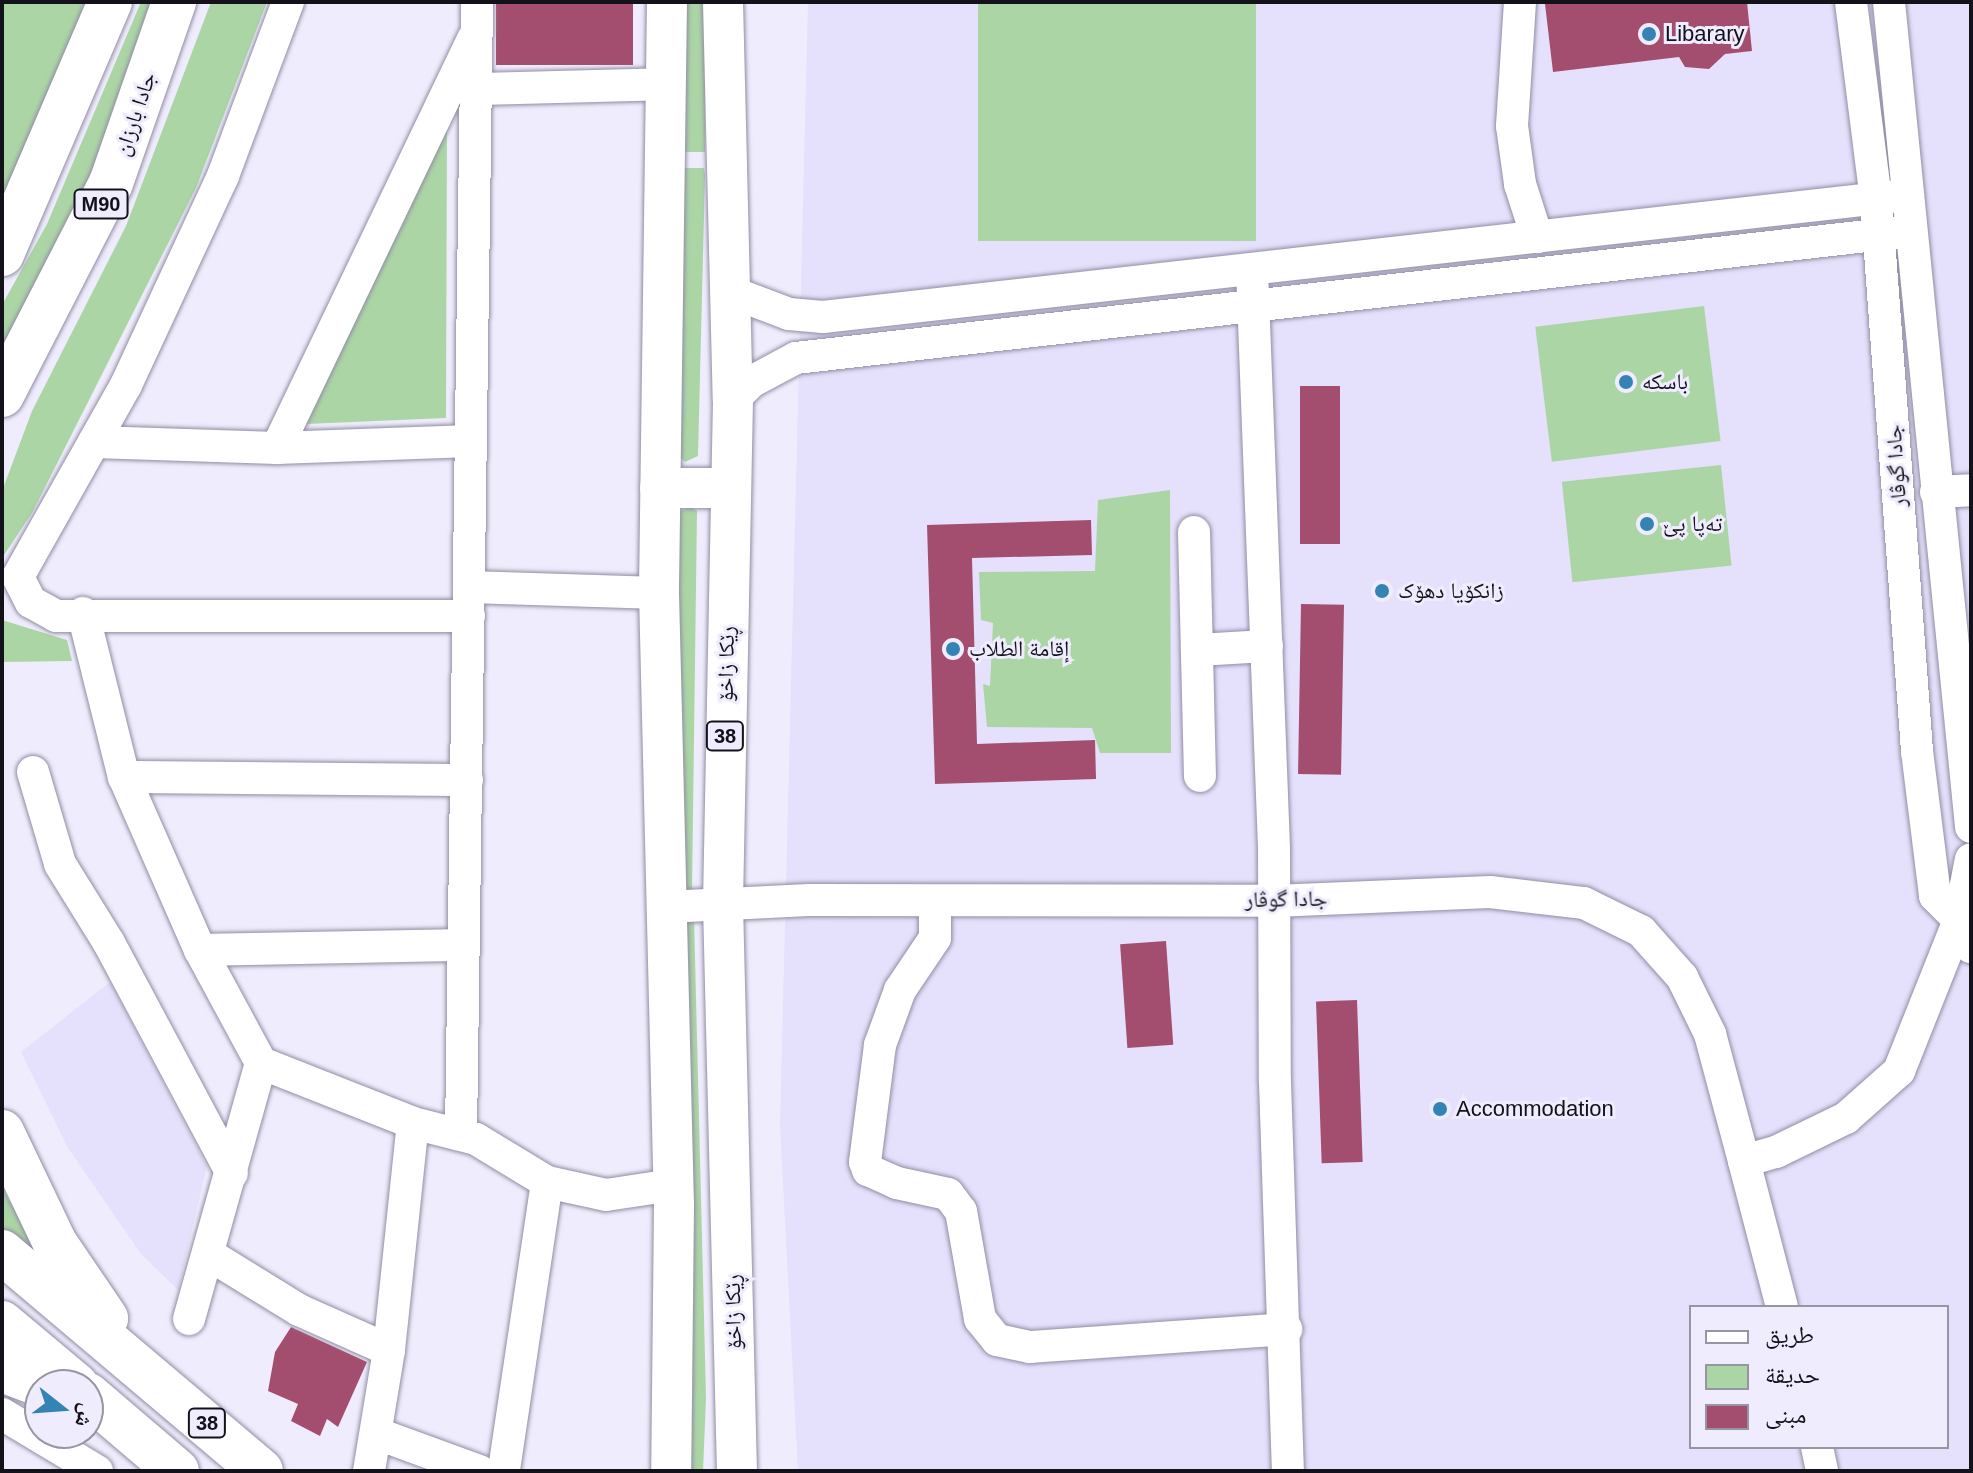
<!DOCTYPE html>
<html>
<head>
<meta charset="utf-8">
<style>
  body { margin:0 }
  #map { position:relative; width:1973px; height:1473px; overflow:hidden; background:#efedfd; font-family:Arial,"Noto Naskh Arabic",sans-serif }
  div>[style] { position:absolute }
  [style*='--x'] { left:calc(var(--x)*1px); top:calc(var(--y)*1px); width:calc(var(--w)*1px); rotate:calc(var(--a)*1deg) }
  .built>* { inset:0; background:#e5e0fb }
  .green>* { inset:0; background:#acd5a6; transform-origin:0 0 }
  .building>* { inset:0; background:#a44e6f; transform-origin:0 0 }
  .roads { filter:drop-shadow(0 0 2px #918da4) drop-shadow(0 0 2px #918da4) }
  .minor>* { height:32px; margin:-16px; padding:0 16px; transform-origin:16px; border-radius:16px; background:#fff }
  .major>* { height:40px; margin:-20px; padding:0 20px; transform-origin:20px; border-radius:20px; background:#fff }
  .highway>* { height:44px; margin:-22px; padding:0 22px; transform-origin:22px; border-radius:22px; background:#fff }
  .dots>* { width:22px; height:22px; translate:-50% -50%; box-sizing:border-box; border:4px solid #efedfd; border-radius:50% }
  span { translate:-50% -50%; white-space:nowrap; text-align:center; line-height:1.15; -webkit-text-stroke:6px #efedfd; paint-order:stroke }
  .shield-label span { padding:2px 6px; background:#efedfd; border:2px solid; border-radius:6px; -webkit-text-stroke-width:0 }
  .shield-label { font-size:20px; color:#13111a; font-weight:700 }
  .poi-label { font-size:22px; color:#13111a }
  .left { translate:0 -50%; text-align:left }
  .street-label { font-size:22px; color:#13111a }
  .frame { position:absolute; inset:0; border:4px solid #13111a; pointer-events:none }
  .legend { position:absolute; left:1689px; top:1305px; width:260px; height:144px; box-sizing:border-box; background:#efedfd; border:2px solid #9795a2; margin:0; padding:10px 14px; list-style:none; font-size:24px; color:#13111a }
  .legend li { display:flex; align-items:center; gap:16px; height:40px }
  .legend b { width:40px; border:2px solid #9795a2 }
  .north { position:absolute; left:24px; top:1369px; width:80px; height:80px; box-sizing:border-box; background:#efedfd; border:2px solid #9795a2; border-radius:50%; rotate:107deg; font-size:22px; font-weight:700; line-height:32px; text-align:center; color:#13111a }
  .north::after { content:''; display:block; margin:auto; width:28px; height:36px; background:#3582b5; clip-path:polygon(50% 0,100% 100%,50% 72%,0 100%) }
</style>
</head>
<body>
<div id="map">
  <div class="built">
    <i style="clip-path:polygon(evenodd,808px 2px,1971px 2px,1971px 1471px,798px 1471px,780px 1126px,808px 2px,1691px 1307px,1947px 1307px,1947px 1447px,1691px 1447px,1691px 1307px)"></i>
    <i style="clip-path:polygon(110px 982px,207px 1166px,178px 1290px,141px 1254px,68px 1148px,21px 1052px)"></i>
  </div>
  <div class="green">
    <i style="clip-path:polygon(2px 2px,87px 2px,2px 203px)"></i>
    <i style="clip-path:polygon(141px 2px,164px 2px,64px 243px,2px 362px,2px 305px,47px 224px)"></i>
    <i style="clip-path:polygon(211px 2px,267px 2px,196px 188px,32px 513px,2px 558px,2px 491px,32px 411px,126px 226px)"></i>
    <i style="left:684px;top:2px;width:21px;height:150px"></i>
    <i style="left:978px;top:2px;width:278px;height:239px"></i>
    <i style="clip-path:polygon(447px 117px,446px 418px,306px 424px)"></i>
    <i style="clip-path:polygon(683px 168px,704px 168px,705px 175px,698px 456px,685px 462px,676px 453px)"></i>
    <i style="left:1704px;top:306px;width:136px;height:170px;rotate:83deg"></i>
    <i style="left:1721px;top:465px;width:101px;height:160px;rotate:84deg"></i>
    <i style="clip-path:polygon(1170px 490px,1171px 753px,1100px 753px,1092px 728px,987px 727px,983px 684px,990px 686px,993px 623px,981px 620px,979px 572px,1095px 571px,1098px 500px)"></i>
    <i style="clip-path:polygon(690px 507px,697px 511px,692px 891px,672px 891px,677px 513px)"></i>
    <i style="clip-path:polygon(2px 620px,67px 640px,72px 661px,2px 662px)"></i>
    <i style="clip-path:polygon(694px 917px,706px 1398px,703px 1471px,683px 1471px,670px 919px)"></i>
    <i style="clip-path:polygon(2px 1185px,8px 1199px,66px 1289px,2px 1235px)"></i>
  </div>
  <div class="building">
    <i style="left:496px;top:2px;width:137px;height:63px"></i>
    <i style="clip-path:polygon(1565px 2px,1747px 2px,1752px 51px,1725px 54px,1709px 69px,1685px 67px,1679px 57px,1553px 72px,1545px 4px)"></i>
    <i style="left:1300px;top:386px;width:40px;height:158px"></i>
    <i style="clip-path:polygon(1091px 520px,1092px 555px,972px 558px,977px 744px,1095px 740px,1096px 779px,935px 784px,927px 525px)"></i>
    <i style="left:1301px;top:604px;width:43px;height:170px;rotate:1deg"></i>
    <i style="left:1166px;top:941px;width:104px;height:46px;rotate:86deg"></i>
    <i style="left:1357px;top:1000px;width:162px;height:41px;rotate:88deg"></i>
    <i style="clip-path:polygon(291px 1327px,367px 1362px,338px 1427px,327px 1419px,320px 1436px,291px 1421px,298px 1404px,268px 1391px,275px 1352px)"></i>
  </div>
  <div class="roads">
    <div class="minor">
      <i style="--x:288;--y:2;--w:186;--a:110.5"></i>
      <i style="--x:223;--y:176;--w:230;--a:114.9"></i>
      <i style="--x:126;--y:385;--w:220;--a:119.4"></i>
      <i style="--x:18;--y:577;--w:28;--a:63"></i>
      <i style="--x:31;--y:602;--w:29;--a:29"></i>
      <i style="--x:56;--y:616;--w:413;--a:0"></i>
      <i style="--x:1520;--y:2;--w:124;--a:93.7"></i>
      <i style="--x:1512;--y:126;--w:59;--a:82.1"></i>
      <i style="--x:1520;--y:184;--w:56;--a:72.2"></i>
      <i style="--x:1851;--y:2;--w:199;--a:82.8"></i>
      <i style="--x:1876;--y:199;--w:554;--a:85.75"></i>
      <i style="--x:1917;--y:751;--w:146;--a:82.9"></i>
      <i style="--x:1935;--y:896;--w:34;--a:45"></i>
      <i style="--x:1959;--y:920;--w:30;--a:66"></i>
      <i style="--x:1889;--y:2;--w:829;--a:84.32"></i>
      <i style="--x:477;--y:89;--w:189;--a:-1.5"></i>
      <i style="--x:1252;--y:270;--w:579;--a:87.82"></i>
      <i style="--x:1274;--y:849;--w:233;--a:89.8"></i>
      <i style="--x:1275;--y:1082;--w:389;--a:88.1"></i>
      <i style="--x:731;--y:292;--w:62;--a:20.8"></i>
      <i style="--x:789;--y:314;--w:34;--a:5"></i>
      <i style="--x:823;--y:317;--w:1092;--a:-6.42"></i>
      <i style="--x:733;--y:400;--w:25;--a:-45"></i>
      <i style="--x:751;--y:382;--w:51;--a:-28.1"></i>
      <i style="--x:796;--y:358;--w:1122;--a:-6.5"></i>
      <i style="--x:94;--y:442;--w:183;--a:1.9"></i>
      <i style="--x:277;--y:448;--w:194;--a:-2.1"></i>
      <i style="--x:277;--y:448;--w:454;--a:-64.4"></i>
      <i style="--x:1936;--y:492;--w:35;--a:-3"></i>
      <i style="--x:1194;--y:532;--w:244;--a:88.6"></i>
      <i style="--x:469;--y:587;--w:190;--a:1.8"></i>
      <i style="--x:83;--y:613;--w:169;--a:76"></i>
      <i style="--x:124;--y:777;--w:189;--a:66.3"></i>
      <i style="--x:200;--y:950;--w:128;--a:61.6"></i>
      <i style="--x:261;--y:1063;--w:163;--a:21.5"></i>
      <i style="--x:413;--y:1123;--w:65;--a:14.3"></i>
      <i style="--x:476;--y:1139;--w:83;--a:31.2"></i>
      <i style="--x:547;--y:1182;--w:292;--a:98.5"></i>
      <i style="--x:1197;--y:650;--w:70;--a:-3.3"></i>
      <i style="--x:33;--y:772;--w:96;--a:73.6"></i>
      <i style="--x:60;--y:864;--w:93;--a:58.2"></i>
      <i style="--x:109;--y:943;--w:261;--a:61.9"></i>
      <i style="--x:124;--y:777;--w:343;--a:0.5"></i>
      <i style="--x:935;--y:903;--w:35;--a:90"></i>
      <i style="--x:935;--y:938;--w:63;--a:123.9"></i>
      <i style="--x:900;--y:990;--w:59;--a:110"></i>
      <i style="--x:880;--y:1045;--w:118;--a:97.3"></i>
      <i style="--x:865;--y:1162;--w:9;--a:69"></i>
      <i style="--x:868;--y:1170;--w:32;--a:24"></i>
      <i style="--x:897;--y:1183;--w:52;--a:12.2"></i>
      <i style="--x:948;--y:1194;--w:21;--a:53"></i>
      <i style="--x:961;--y:1211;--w:110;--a:80"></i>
      <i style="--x:980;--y:1319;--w:27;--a:51"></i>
      <i style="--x:997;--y:1340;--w:34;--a:12"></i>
      <i style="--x:1030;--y:1347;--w:257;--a:-4"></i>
      <i style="--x:666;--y:907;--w:143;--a:-2.8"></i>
      <i style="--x:809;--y:900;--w:465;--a:0.1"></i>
      <i style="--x:1274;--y:901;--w:216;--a:-2.4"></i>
      <i style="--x:1490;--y:892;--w:95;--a:6.7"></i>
      <i style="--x:1584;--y:903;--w:64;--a:26.2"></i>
      <i style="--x:1641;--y:931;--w:62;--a:48.3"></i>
      <i style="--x:1682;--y:977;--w:64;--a:63.8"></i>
      <i style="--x:1710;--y:1034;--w:131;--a:75"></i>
      <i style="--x:200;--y:950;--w:264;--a:-1.1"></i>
      <i style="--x:461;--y:1134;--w:1132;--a:-89.19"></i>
      <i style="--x:547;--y:1182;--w:60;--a:12.4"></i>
      <i style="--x:606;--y:1195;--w:68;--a:-8.5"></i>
      <i style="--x:208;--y:1254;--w:107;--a:31.6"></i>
      <i style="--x:299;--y:1310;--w:98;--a:24"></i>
      <i style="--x:1782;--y:1307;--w:151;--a:-104.6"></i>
      <i style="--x:1744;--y:1161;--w:33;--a:-16"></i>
      <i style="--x:1776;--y:1152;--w:78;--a:-25.9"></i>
      <i style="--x:1846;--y:1118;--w:71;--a:-41.6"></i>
      <i style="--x:1899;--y:1071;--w:162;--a:-68.3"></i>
      <i style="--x:1959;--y:920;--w:62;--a:-78.9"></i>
      <i style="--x:189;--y:1319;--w:266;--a:-74.3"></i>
      <i style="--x:2;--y:1414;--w:111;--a:31"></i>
      <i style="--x:378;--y:1434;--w:108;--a:20.1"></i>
      <i style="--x:1817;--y:1447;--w:25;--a:78"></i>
      <i style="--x:369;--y:1471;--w:123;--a:-80.6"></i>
      <i style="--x:389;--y:1350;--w:228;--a:-84"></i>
    </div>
    <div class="major">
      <i style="--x:667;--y:2;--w:591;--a:90.78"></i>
      <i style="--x:659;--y:593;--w:612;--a:88.6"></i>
      <i style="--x:674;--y:1205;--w:266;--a:90.6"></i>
      <i style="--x:723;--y:2;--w:398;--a:88.6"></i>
      <i style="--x:733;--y:400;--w:504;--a:91.14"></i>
      <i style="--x:723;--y:904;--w:567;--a:88.59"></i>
      <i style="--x:660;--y:488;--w:69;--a:0"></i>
    </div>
    <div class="highway">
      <i style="--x:2;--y:254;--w:274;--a:-66.8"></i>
      <i style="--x:2;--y:395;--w:238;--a:-62.8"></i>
      <i style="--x:111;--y:183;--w:192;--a:-70.8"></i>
      <i style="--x:2;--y:1132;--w:123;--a:64.5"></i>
      <i style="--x:55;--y:1243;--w:91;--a:55.8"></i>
      <i style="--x:2;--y:1252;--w:339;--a:40.2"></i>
      <i style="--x:2;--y:1323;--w:97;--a:40"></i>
      <i style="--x:2;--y:1370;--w:42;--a:21"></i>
      <i style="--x:88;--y:1395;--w:117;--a:40.5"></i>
    </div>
  </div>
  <div class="dots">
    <i style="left:1649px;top:34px;background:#3582b5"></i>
    <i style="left:1626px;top:382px;background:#3582b5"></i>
    <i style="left:1647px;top:524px;background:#3582b5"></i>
    <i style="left:1382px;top:591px;background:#3582b5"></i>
    <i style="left:953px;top:649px;background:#3582b5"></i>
    <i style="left:1440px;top:1109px;background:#3582b5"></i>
  </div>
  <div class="shield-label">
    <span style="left:101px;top:204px">M90</span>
    <span style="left:725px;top:736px">38</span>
    <span style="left:207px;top:1423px">38</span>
  </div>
  <div class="poi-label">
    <span class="left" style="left:1665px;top:34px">Libarary</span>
    <span class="left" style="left:1642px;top:382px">باسکە</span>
    <span class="left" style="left:1663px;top:524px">تەپا پێ</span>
    <span class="left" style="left:1398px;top:591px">زانکۆیا دهۆک</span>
    <span class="left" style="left:969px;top:649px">إقامة الطلاب</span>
    <span class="left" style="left:1456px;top:1109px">Accommodation</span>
  </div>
  <div class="street-label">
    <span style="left:135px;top:114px;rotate:-71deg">جادا بارزان</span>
    <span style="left:1896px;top:466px;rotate:-94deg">جادا گوڤار</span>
    <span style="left:726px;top:664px;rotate:-89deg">ڕێکا زاخۆ</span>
    <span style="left:1286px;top:899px;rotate:-1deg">جادا گوڤار</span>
    <span style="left:733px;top:1312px;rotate:-91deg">ڕێکا زاخۆ</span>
  </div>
  <div class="frame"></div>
  <ul class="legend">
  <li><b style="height:10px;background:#fff"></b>طريق</li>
  <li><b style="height:22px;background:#acd5a6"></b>حديقة</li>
  <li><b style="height:22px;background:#a44e6f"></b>مبنى</li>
  </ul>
  <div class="north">ش</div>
</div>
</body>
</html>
